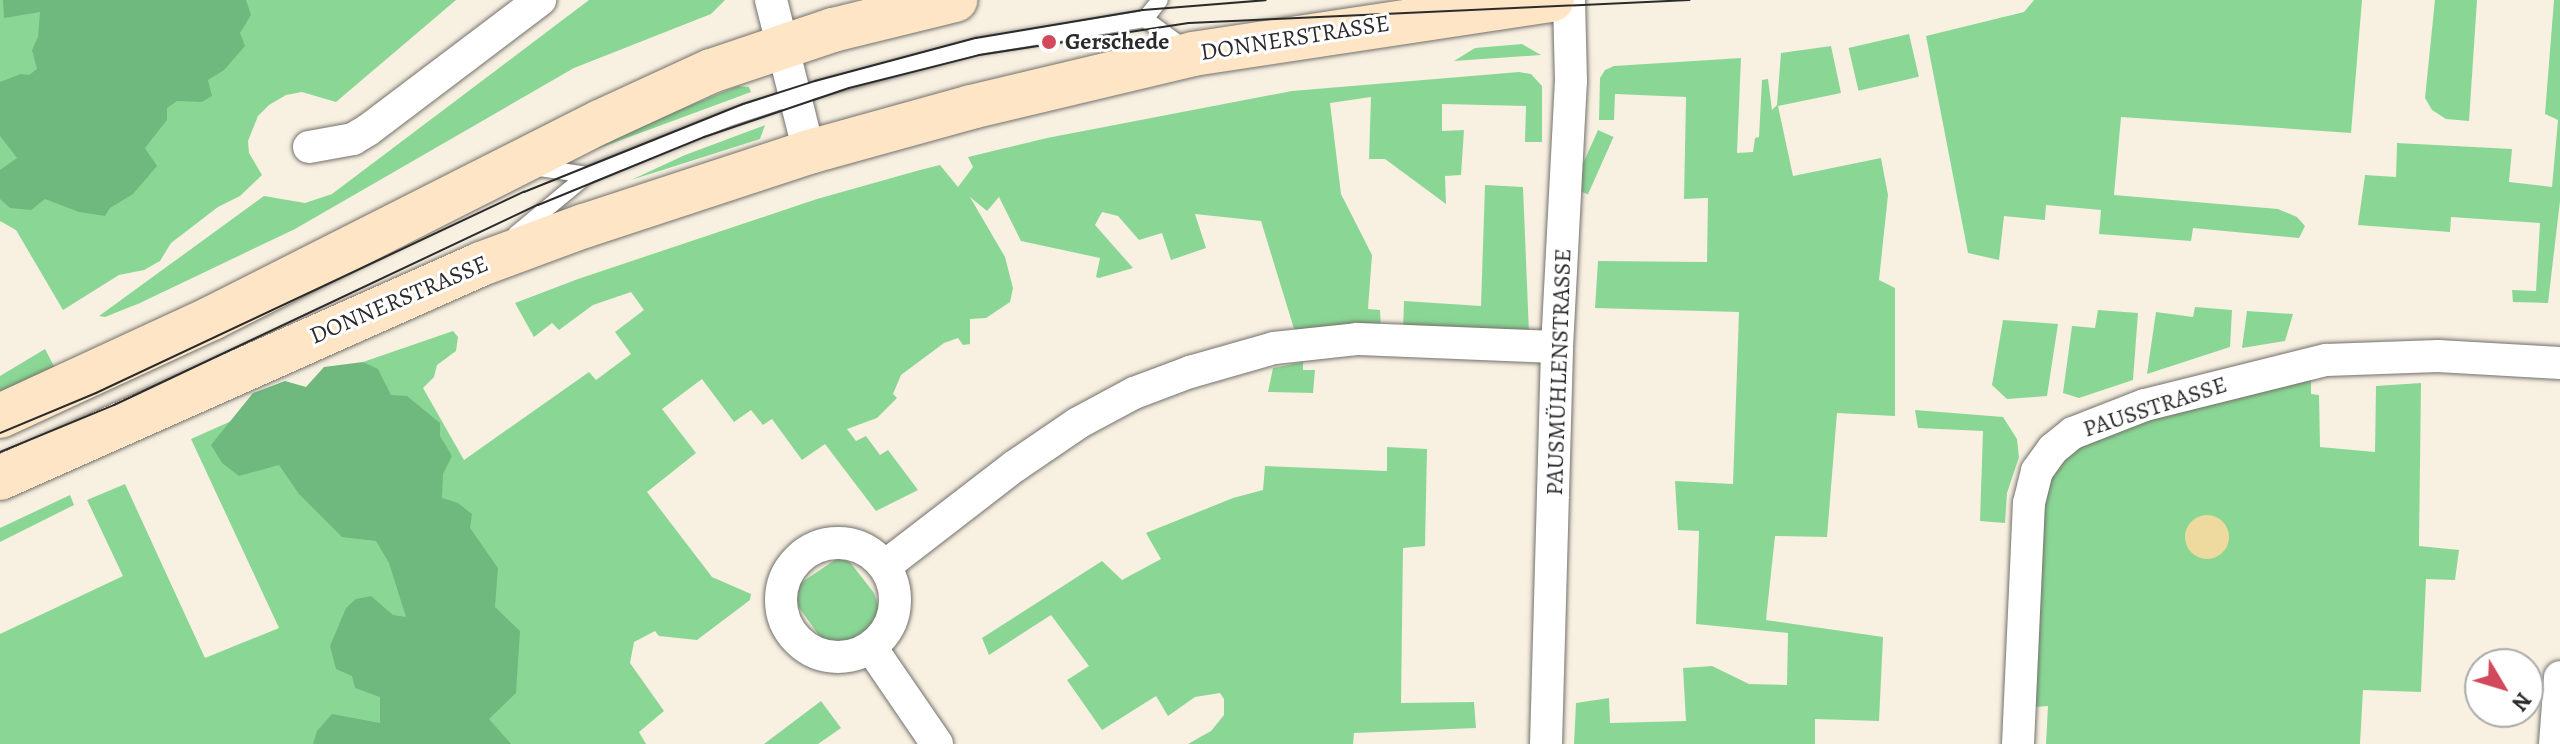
<!DOCTYPE html>
<html>
<head>
<meta charset="utf-8">
<style>
  body { margin:0 }
  #map { position:relative; width:2560px; height:744px; overflow:hidden; background:#f8f1e2; font-family:Alegreya,serif }
  div>[style] { position:absolute }
  [style*='--x'] { left:calc(var(--x)*1px); top:calc(var(--y)*1px); width:calc(var(--w)*1px); rotate:calc(var(--a)*1deg) }
  .green>* { inset:0; background:#8ad795; transform-origin:0 0 }
  .forest>* { inset:0; background:#6fb87e }
  .sand>* { inset:0; background:#eeda9e }
  .round { border-radius:50% }
  .roads { filter:drop-shadow(0 0 2px #73706b) drop-shadow(0 0 2px #73706b) }
  .service>* { height:16px; margin:-8px; padding:0 8px; transform-origin:8px; border-radius:8px; background:#fff }
  .minor>* { height:32px; margin:-16px; padding:0 16px; transform-origin:16px; border-radius:16px; background:#fff }
  .minor>.ring { margin:-16px; padding:0; box-sizing:content-box; background:none; border:32px solid #fff; border-radius:50% }
  .secondary>* { height:44px; margin:-22px; padding:0 22px; transform-origin:22px; border-radius:22px; background:#fde5c5 }
  .tram>* { height:2px; margin:-1px; padding:0 1px; transform-origin:1px; border-radius:1px; background:#2b2b2b }
  .dots>* { width:22px; height:22px; translate:-50% -50%; box-sizing:border-box; border:4px solid #fff; border-radius:50% }
  span { translate:-50% -50%; white-space:nowrap; text-align:center; line-height:1.15; -webkit-text-stroke:6px #fff; paint-order:stroke }
  .street-label { font-size:24px; color:#2b2b2b }
  .poi-label { font-size:24px; color:#2b2b2b; font-weight:700 }
  .left { translate:0 -50%; text-align:left }
  .north { position:absolute; left:2464px; top:648px; width:80px; height:80px; box-sizing:border-box; background:#fff; border:2px solid #aaa; border-radius:50%; rotate:128deg; font-size:22px; font-weight:700; line-height:32px; text-align:center; color:#2b2b2b }
  .north::after { content:''; display:block; margin:auto; width:28px; height:36px; background:#d1495b; clip-path:polygon(50% 0,100% 100%,50% 72%,0 100%) }
</style>
</head>
<body>
<div id="map">
  <div class="green">
    <i style="clip-path:polygon(0 0,456px 0,336px 102px,302px 92px,286px 95px,269px 105px,258px 116px,248px 141px,249px 153px,262px 175px,240px 196px,218px 207px,171px 243px,160px 261px,144px 270px,119px 275px,63px 310px,16px 230px,0 221px)"></i>
    <i style="clip-path:polygon(589px 0,725px 0,711px 14px,574px 68px,295px 229px,140px 303px,105px 317px,99px 316px,264px 196px,305px 203px,332px 194px)"></i>
    <i style="clip-path:polygon(2034px 0,2362px 0,2351px 133px,2121px 117px,2114px 195px,2278px 209px,2297px 217px,2305px 226px,2299px 238px,2193px 228px,2191px 241px,2099px 234px,2101px 210px,2046px 205px,2045px 220px,2004px 216px,1999px 260px,1968px 253px,1926px 36px,2024px 12px)"></i>
    <i style="clip-path:polygon(2435px 0,2477px 0,2469px 121px,2446px 119px,2432px 110px,2425px 98px)"></i>
    <i style="clip-path:polygon(2554px 0,2560px 0,2560px 201px,2548px 303px,2513px 302px,2512px 290px,2536px 291px,2540px 223px,2451px 217px,2450px 232px,2358px 225px,2365px 175px,2396px 177px,2397px 143px,2512px 149px,2509px 182px,2552px 187px,2558px 120px,2545px 114px)"></i>
    <i style="left:1909px;top:34px;width:44px;height:62px;rotate:77deg"></i>
    <i style="clip-path:polygon(1522px 44px,1541px 55px,1454px 61px,1475px 48px)"></i>
    <i style="clip-path:polygon(1831px 46px,1841px 93px,1778px 106px,1793px 176px,1881px 158px,1888px 195px,1879px 280px,1895px 288px,1895px 416px,1837px 413px,1827px 537px,1775px 536px,1766px 620px,1883px 637px,1879px 721px,1815px 719px,1815px 744px,1574px 744px,1576px 703px,1609px 698px,1610px 723px,1686px 721px,1683px 668px,1712px 666px,1749px 684px,1787px 685px,1788px 633px,1696px 624px,1699px 531px,1678px 530px,1675px 481px,1733px 484px,1739px 312px,1595px 308px,1598px 261px,1707px 262px,1708px 198px,1684px 199px,1686px 97px,1615px 94px,1614px 120px,1599px 120px,1600px 78px,1605px 70px,1614px 66px,1741px 58px,1737px 153px,1753px 152px,1755px 138px,1759px 137px,1762px 80px,1768px 79px,1772px 110px,1777px 105px,1781px 53px)"></i>
    <i style="clip-path:polygon(1519px 72px,1531px 74px,1542px 86px,1542px 142px,1525px 142px,1526px 106px,1442px 104px,1442px 131px,1464px 130px,1461px 175px,1445px 176px,1446px 204px,1385px 159px,1369px 159px,1371px 97px,1330px 103px,1341px 194px,1372px 255px,1368px 309px,1380px 310px,1381px 330px,1403px 330px,1404px 301px,1481px 306px,1485px 185px,1523px 187px,1529px 333px,1295px 332px,1261px 221px,1195px 214px,1206px 248px,1171px 260px,1162px 233px,1139px 240px,1118px 216px,1102px 212px,1095px 225px,1133px 268px,1099px 278px,1096px 277px,1100px 258px,1021px 241px,999px 197px,987px 211px,970px 197px,1005px 257px,1013px 288px,1010px 302px,986px 318px,970px 319px,970px 344px,963px 345px,958px 338px,944px 343px,901px 375px,893px 394px,897px 398px,877px 418px,847px 429px,856px 441px,866px 436px,880px 455px,888px 450px,918px 490px,876px 511px,825px 444px,802px 460px,772px 419px,763px 425px,751px 410px,734px 422px,702px 379px,662px 409px,696px 453px,647px 492px,712px 577px,751px 594px,750px 600px,697px 640px,659px 636px,655px 631px,634px 642px,630px 663px,664px 711px,639px 732px,646px 744px,471px 744px,363px 362px,453px 331px,458px 337px,456px 351px,437px 365px,434px 377px,423px 388px,464px 460px,589px 372px,596px 380px,631px 354px,615px 332px,644px 310px,631px 292px,593px 305px,559px 330px,552px 323px,534px 337px,515px 303px,578px 279px,817px 199px,920px 170px,940px 165px,958px 187px,973px 167px,968px 157px,1047px 138px,1292px 91px)"></i>
    <i style="clip-path:polygon(738px 86px,749px 87px,751px 92px,586px 153px,592px 145px)"></i>
    <i style="clip-path:polygon(765px 125px,760px 139px,631px 180px,685px 155px)"></i>
    <i style="left:1598px;top:130px;width:17px;height:63px;rotate:24deg"></i>
    <i style="clip-path:polygon(2195px 307px,2232px 310px,2230px 347px,2147px 374px,2156px 312px,2193px 317px)"></i>
    <i style="clip-path:polygon(2098px 310px,2138px 313px,2133px 380px,2079px 398px,2063px 393px,2072px 326px,2095px 328px)"></i>
    <i style="clip-path:polygon(2247px 311px,2293px 314px,2285px 341px,2242px 348px)"></i>
    <i style="clip-path:polygon(2003px 320px,2058px 324px,2047px 396px,2007px 399px,1992px 385px)"></i>
    <i style="clip-path:polygon(45px 349px,57px 372px,0 398px,0 376px)"></i>
    <i style="clip-path:polygon(1303px 362px,1303px 370px,1315px 370px,1313px 393px,1268px 392px,1273px 368px)"></i>
    <i style="clip-path:polygon(2311px 365px,2311px 394px,2319px 395px,2320px 447px,2375px 452px,2376px 386px,2421px 383px,2419px 546px,2459px 550px,2455px 580px,2426px 579px,2421px 692px,2363px 690px,2360px 744px,2046px 744px,2048px 706px,2021px 708px,2050px 442px)"></i>
    <i style="clip-path:polygon(355px 366px,446px 744px,0 744px,0 634px,123px 576px,87px 500px,125px 484px,205px 658px,279px 628px,191px 439px)"></i>
    <i style="clip-path:polygon(1915px 410px,2003px 417px,2017px 439px,2019px 457px,2007px 493px,2005px 523px,1980px 521px,1983px 431px,1918px 428px)"></i>
    <i style="clip-path:polygon(1387px 447px,1427px 449px,1425px 546px,1403px 548px,1401px 703px,1474px 702px,1476px 728px,1354px 733px,1353px 744px,1188px 744px,1211px 731px,1224px 715px,1224px 699px,1220px 693px,1195px 697px,1168px 716px,1156px 696px,1102px 730px,1067px 680px,1089px 666px,1051px 615px,989px 655px,982px 638px,1102px 561px,1122px 580px,1161px 559px,1146px 533px,1233px 498px,1263px 490px,1265px 466px,1387px 471px)"></i>
    <i style="clip-path:polygon(70px 495px,74px 505px,0 542px,0 528px)"></i>
    <i style="clip-path:polygon(838px 558px,850px 562px,874px 593px,880px 610px,876px 623px,840px 647px,823px 641px,798px 606px,795px 596px,799px 584px)"></i>
    <i style="clip-path:polygon(821px 701px,841px 728px,818px 744px,764px 744px)"></i>
  </div>
  <div class="forest">
    <i style="clip-path:polygon(3px 0,246px 0,251px 15px,240px 33px,245px 46px,224px 70px,208px 80px,212px 96px,202px 102px,177px 101px,167px 108px,167px 120px,145px 148px,157px 166px,133px 194px,110px 208px,105px 216px,79px 212px,45px 199px,31px 210px,10px 208px,0 199px,0 170px,17px 158px,0 136px,0 82px,21px 74px,29px 75px,37px 69px,32px 50px,38px 37px,40px 12px,4px 18px)"></i>
    <i style="clip-path:polygon(363px 362px,378px 369px,391px 395px,407px 396px,440px 423px,440px 436px,452px 456px,443px 474px,442px 498px,458px 503px,472px 514px,470px 528px,498px 568px,495px 607px,520px 631px,516px 693px,489px 719px,511px 744px,313px 744px,317px 731px,332px 714px,380px 723px,380px 697px,355px 688px,352px 676px,336px 669px,330px 646px,346px 608px,356px 599px,371px 596px,393px 615px,406px 617px,389px 563px,376px 541px,342px 537px,299px 494px,279px 465px,239px 476px,222px 463px,211px 445px,253px 393px,285px 381px,306px 387px,324px 367px)"></i>
  </div>
  <div class="sand">
    <i class="round" style="left:2185px;top:515px;width:44px;height:44px"></i>
  </div>
  <div class="roads">
    <div class="service">
      <i style="--x:1145;--y:19;--w:51;--a:36.2"></i>
      <i style="--x:533;--y:167;--w:55;--a:8.4"></i>
      <i style="--x:516;--y:234;--w:92;--a:-39.7"></i>
      <i style="--x:587;--y:175;--w:150;--a:-21.9"></i>
      <i style="--x:726;--y:119;--w:97;--a:-18.1"></i>
      <i style="--x:818;--y:89;--w:166;--a:-15"></i>
      <i style="--x:978;--y:46;--w:169;--a:-9.2"></i>
      <i style="--x:1145;--y:19;--w:24;--a:-52"></i>
    </div>
    <div class="minor">
      <i style="--x:771;--y:0;--w:157;--a:76"></i>
      <i style="--x:309;--y:147;--w:45;--a:-10.3"></i>
      <i style="--x:353;--y:139;--w:17;--a:-31"></i>
      <i style="--x:368;--y:130;--w:216;--a:-37.1"></i>
      <i class="ring" style="left:781px;top:543px;width:82px;height:82px"></i>
      <i style="--x:885;--y:566;--w:164;--a:-37.6"></i>
      <i style="--x:1015;--y:466;--w:76;--a:-34.3"></i>
      <i style="--x:1078;--y:423;--w:64;--a:-28.2"></i>
      <i style="--x:1134;--y:393;--w:60;--a:-20.6"></i>
      <i style="--x:1190;--y:372;--w:87;--a:-15.9"></i>
      <i style="--x:1274;--y:348;--w:83;--a:-6.2"></i>
      <i style="--x:1357;--y:339;--w:200;--a:2.3"></i>
      <i style="--x:872;--y:649;--w:115;--a:55.6"></i>
      <i style="--x:1546;--y:744;--w:397;--a:-88.4"></i>
      <i style="--x:1557;--y:347;--w:266;--a:-87"></i>
      <i style="--x:1571;--y:81;--w:81;--a:-91.4"></i>
      <i style="--x:2018;--y:744;--w:241;--a:-87.4"></i>
      <i style="--x:2029;--y:503;--w:33;--a:-76"></i>
      <i style="--x:2037;--y:471;--w:27;--a:-54"></i>
      <i style="--x:2053;--y:449;--w:26;--a:-39"></i>
      <i style="--x:2073;--y:433;--w:77;--a:-21.3"></i>
      <i style="--x:2145;--y:405;--w:187;--a:-14"></i>
      <i style="--x:2326;--y:360;--w:112;--a:-2"></i>
      <i style="--x:2438;--y:356;--w:122;--a:3.3"></i>
      <i style="--x:2555;--y:744;--w:67;--a:-85.7"></i>
    </div>
    <div class="secondary">
      <i style="--x:0;--y:416;--w:234;--a:-24.8"></i>
      <i style="--x:212;--y:318;--w:435;--a:-26.8"></i>
      <i style="--x:600;--y:122;--w:122;--a:-24.7"></i>
      <i style="--x:711;--y:71;--w:129;--a:-18.6"></i>
      <i style="--x:833;--y:30;--w:126;--a:-13.8"></i>
      <i style="--x:0;--y:478;--w:526;--a:-23.98"></i>
      <i style="--x:481;--y:264;--w:110;--a:-20.3"></i>
      <i style="--x:584;--y:226;--w:237;--a:-18.2"></i>
      <i style="--x:809;--y:152;--w:168;--a:-15.5"></i>
      <i style="--x:971;--y:107;--w:228;--a:-13.4"></i>
      <i style="--x:1193;--y:54;--w:363;--a:-8.6"></i>
    </div>
  </div>
  <div class="tram">
    <i style="--x:0;--y:433;--w:104;--a:-22.6"></i>
    <i style="--x:96;--y:393;--w:473;--a:-25.2"></i>
    <i style="--x:524;--y:192;--w:236;--a:-21.9"></i>
    <i style="--x:743;--y:104;--w:76;--a:-17.7"></i>
    <i style="--x:815;--y:81;--w:167;--a:-15"></i>
    <i style="--x:976;--y:38;--w:169;--a:-9.5"></i>
    <i style="--x:1143;--y:10;--w:123;--a:-4.6"></i>
    <i style="--x:0;--y:452;--w:123;--a:-22.4"></i>
    <i style="--x:114;--y:405;--w:469;--a:-25.3"></i>
    <i style="--x:538;--y:205;--w:179;--a:-22.3"></i>
    <i style="--x:704;--y:137;--w:153;--a:-18.7"></i>
    <i style="--x:849;--y:88;--w:134;--a:-14.2"></i>
    <i style="--x:979;--y:55;--w:212;--a:-8.7"></i>
    <i style="--x:1189;--y:23;--w:501;--a:-2.63"></i>
  </div>
  <div class="dots">
    <i style="left:1049px;top:42px;background:#d1495b"></i>
  </div>
  <div class="street-label">
    <span style="left:1295px;top:38px;rotate:-9deg">DONNERSTRASSE</span>
    <span style="left:399px;top:300px;rotate:-23deg">DONNERSTRASSE</span>
    <span style="left:1559px;top:372px;rotate:-88deg">PAUSMÜHLENSTRASSE</span>
    <span style="left:2155px;top:407px;rotate:-18deg">PAUSSTRASSE</span>
  </div>
  <div class="poi-label">
    <span class="left" style="left:1065px;top:42px">Gerschede</span>
  </div>
  <div class="north">N</div>
</div>
</body>
</html>
